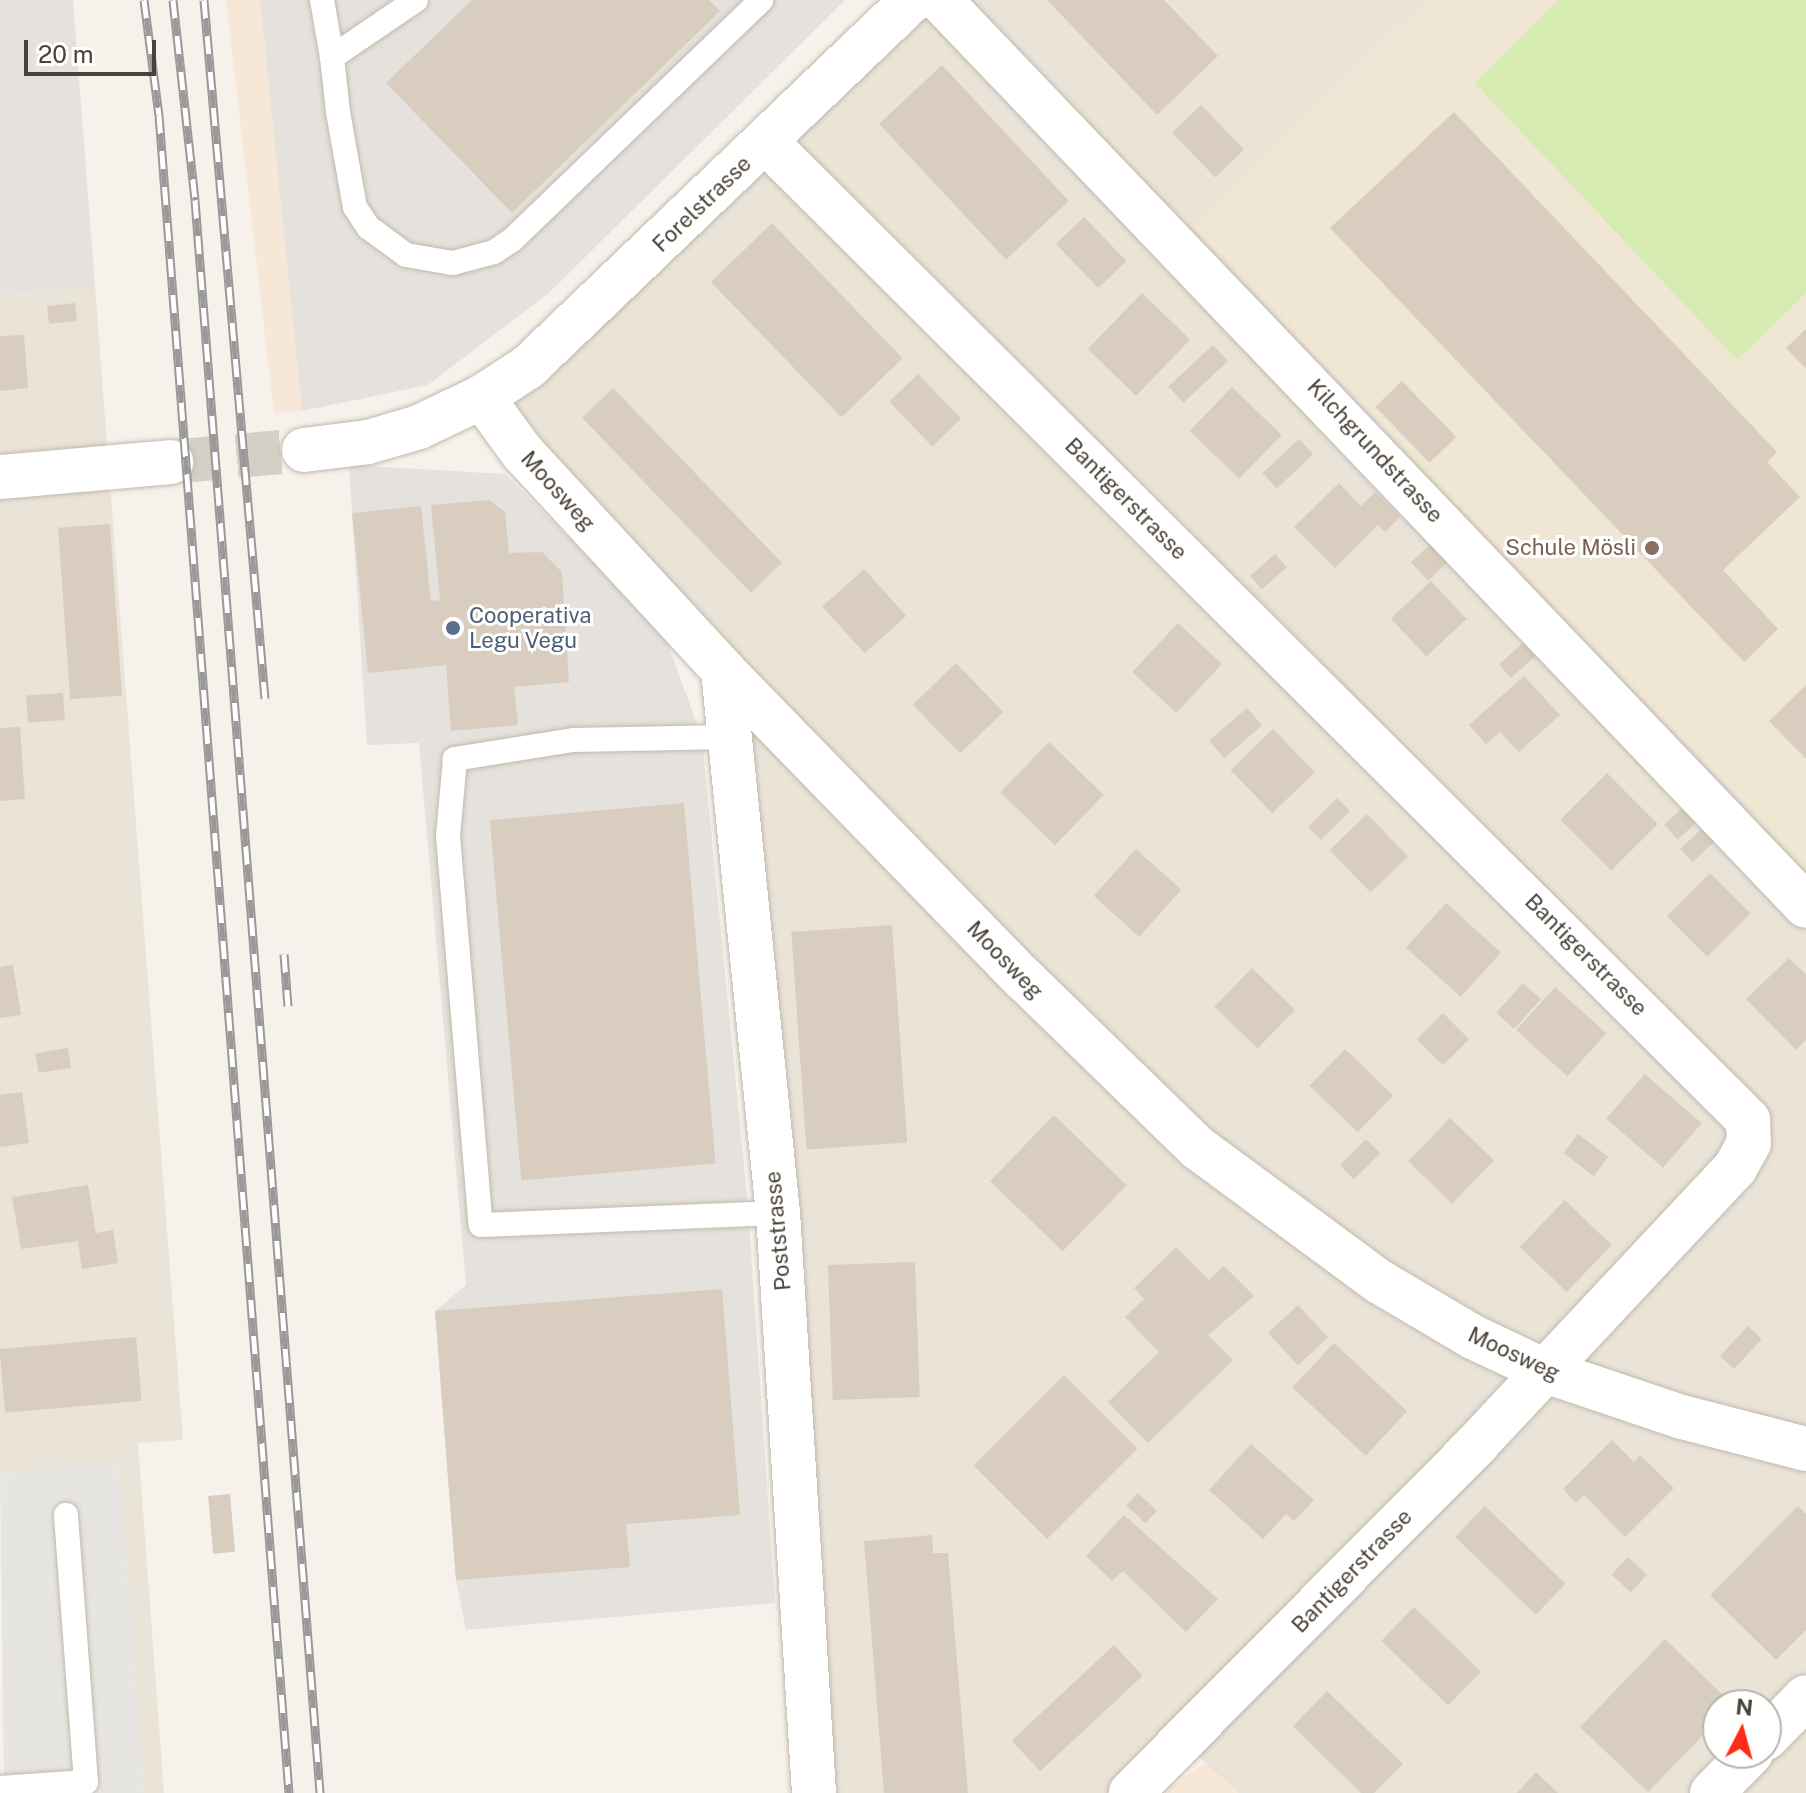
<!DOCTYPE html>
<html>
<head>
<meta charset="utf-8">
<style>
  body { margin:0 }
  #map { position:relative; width:1806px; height:1793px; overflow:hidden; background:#f6f2eb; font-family:"Public Sans",sans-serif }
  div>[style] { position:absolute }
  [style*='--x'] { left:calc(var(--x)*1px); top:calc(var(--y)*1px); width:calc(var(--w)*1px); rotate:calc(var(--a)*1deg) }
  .residential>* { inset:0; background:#eae3d8 }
  .commercial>* { inset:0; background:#f7e7d6 }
  .industrial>* { inset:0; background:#e5e1dc }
  .education>* { inset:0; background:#efe6d4 }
  .green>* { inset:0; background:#d5ebb2 }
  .parking>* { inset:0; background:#e7e5e2 }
  .building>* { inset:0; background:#d8cdbf; transform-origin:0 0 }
  .minor-tunnel>* { height:44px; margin-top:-22px; transform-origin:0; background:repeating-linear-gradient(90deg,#d4cfc7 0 44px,transparent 0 66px) }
  .roads { filter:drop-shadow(0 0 2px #c2b9ac) drop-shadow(0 0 2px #c2b9ac) }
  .service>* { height:24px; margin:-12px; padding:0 12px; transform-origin:12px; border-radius:12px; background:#fff }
  .minor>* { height:44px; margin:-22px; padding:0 22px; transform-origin:22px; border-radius:22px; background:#fff }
  .rail>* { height:9px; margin-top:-4.5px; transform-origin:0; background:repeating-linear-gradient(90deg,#fff 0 18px,#999 0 36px); box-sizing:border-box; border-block:2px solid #999 }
  .dots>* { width:22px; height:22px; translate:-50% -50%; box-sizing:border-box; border:4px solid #fff; border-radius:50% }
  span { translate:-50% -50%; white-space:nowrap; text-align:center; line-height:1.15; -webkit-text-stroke:6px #fff; paint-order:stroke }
  .street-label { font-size:22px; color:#4a4238 }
  .education-label { font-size:22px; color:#785e54 }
  .right { translate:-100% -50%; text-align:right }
  .service-label { font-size:22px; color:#4e5e75 }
  .left { translate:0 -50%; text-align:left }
  .north { position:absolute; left:1702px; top:1689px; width:80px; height:80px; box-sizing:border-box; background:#fff; border:2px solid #b7b3af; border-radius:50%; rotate:6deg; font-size:22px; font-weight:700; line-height:32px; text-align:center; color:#4a4238 }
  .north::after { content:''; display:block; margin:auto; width:28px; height:36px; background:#ff2d18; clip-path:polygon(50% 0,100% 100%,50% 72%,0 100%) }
  .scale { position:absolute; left:24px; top:40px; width:132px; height:36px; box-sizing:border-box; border:4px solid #4a4238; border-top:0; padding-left:10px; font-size:24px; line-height:28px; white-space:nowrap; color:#4a4238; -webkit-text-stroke:6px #fff; paint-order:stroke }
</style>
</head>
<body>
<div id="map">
  <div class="residential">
    <i style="clip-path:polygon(evenodd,912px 0,1806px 0,1806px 1793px,1238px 1793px,1184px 1743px,1131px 1793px,814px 1793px,723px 670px,482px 397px,912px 0,1718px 1705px,1766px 1705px,1766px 1753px,1718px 1753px,1718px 1705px)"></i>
    <i style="clip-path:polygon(95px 286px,183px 1440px,138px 1443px,164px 1793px,144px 1793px,119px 1465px,0 1473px,0 295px)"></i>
  </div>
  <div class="commercial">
    <i style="clip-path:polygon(226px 0,260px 0,302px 411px,274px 413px)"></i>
    <i style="clip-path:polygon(1205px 1762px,1238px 1793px,1164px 1793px)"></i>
  </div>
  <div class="industrial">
    <i style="clip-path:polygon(0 0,73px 0,95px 286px,0 295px)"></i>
    <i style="clip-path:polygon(260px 0,845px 0,550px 292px,428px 385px,302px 411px)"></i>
    <i style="clip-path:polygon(349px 465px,505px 474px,663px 631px,702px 738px,748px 1207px,775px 1603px,466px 1630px,456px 1580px,435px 1311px,466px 1285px,419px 743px,367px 745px)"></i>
  </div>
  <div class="education">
    <i style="clip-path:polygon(1426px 0,1806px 0,1806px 869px,1191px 226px)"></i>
  </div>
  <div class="green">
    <i style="clip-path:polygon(1559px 0,1806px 0,1806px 293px,1737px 360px,1475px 83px)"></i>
  </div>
  <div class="parking">
    <i style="clip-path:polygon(119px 1465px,144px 1793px,4px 1793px,0 1473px)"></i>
  </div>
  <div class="building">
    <i style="clip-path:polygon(472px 0,709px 0,720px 11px,512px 213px,386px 83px)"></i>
    <i style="clip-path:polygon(1047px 0,1164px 0,1218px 56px,1157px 115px)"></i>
    <i style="left:942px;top:65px;width:186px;height:86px;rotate:47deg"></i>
    <i style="left:1201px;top:105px;width:62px;height:40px;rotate:46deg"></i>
    <i style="clip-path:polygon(1454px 112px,1777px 452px,1767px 462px,1800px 497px,1723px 570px,1778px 629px,1744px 662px,1330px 228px)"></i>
    <i style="left:1084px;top:217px;width:61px;height:39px;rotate:46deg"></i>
    <i style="left:772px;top:223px;width:188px;height:85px;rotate:46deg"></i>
    <i style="left:1142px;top:293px;width:67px;height:78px;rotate:44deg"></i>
    <i style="left:75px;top:303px;width:18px;height:28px;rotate:84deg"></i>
    <i style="clip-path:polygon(1806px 329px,1806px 369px,1786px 348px)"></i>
    <i style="clip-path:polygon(24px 335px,28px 388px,0 391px,0 336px)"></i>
    <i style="left:1213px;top:345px;width:22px;height:61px;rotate:47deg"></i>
    <i style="left:918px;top:374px;width:62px;height:40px;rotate:46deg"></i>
    <i style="left:1402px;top:381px;width:78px;height:37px;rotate:46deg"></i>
    <i style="left:1232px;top:387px;width:69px;height:61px;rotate:44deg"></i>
    <i style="left:613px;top:388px;width:243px;height:43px;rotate:46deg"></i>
    <i style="left:1299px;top:439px;width:21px;height:50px;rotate:47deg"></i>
    <i style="clip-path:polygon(1339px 483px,1361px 506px,1375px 492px,1400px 517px,1385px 532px,1378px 525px,1335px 568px,1294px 527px)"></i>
    <i style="clip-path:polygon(489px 500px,505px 512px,509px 553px,542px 552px,562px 572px,569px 682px,514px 687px,518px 725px,451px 731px,446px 665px,368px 673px,352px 513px,421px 506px,431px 601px,440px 600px,431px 505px)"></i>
    <i style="left:110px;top:524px;width:172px;height:52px;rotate:86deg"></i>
    <i style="left:1438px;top:537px;width:25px;height:37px;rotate:47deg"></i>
    <i style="left:1275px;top:554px;width:18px;height:33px;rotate:49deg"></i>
    <i style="left:864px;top:569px;width:63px;height:56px;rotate:48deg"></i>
    <i style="left:1431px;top:581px;width:52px;height:55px;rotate:47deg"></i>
    <i style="left:1178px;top:623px;width:60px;height:67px;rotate:43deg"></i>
    <i style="left:1529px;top:638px;width:18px;height:40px;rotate:49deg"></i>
    <i style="left:956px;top:663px;width:68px;height:60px;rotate:46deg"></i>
    <i style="clip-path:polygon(1524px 676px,1560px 715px,1519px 752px,1500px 732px,1486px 744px,1469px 725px)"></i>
    <i style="clip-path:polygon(1806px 685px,1806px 759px,1769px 721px)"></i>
    <i style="left:63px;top:693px;width:27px;height:37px;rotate:86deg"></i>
    <i style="left:1247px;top:708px;width:23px;height:50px;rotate:49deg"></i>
    <i style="clip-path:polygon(20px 727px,25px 799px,0 801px,0 728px)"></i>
    <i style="left:1273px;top:729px;width:60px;height:59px;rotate:46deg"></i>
    <i style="left:1049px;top:742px;width:76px;height:70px;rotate:44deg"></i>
    <i style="left:1607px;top:773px;width:72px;height:66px;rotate:45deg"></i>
    <i style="left:1337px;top:798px;width:18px;height:41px;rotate:45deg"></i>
    <i style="left:1690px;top:802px;width:20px;height:34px;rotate:49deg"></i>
    <i style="left:684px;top:803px;width:362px;height:195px;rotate:85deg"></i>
    <i style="left:1367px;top:814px;width:59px;height:52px;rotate:46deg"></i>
    <i style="left:1708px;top:823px;width:18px;height:38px;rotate:47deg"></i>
    <i style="left:1136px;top:849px;width:61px;height:63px;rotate:42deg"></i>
    <i style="left:1710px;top:873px;width:57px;height:61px;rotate:45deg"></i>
    <i style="left:1446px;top:903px;width:74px;height:60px;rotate:42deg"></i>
    <i style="left:892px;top:925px;width:218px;height:101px;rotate:86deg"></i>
    <i style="clip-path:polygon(1789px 958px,1806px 975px,1806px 1040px,1796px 1050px,1746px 999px)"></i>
    <i style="clip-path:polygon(13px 965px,21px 1015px,0 1018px,0 967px)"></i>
    <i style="left:1252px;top:968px;width:60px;height:54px;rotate:44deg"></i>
    <i style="left:1523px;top:983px;width:24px;height:40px;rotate:42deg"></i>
    <i style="left:1555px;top:987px;width:69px;height:58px;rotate:42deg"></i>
    <i style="left:1443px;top:1013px;width:37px;height:37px;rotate:45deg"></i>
    <i style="left:68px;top:1048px;width:20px;height:33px;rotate:81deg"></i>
    <i style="left:1345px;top:1049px;width:67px;height:51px;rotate:44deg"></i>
    <i style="left:1645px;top:1074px;width:75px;height:59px;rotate:41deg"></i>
    <i style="clip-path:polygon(22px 1092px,29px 1143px,0 1147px,0 1095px)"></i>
    <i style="left:1054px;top:1115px;width:101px;height:92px;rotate:44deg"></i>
    <i style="left:1450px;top:1118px;width:61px;height:60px;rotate:44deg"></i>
    <i style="left:1578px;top:1134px;width:38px;height:24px;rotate:37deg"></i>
    <i style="left:1366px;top:1139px;width:20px;height:37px;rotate:45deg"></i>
    <i style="clip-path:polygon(88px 1185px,96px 1233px,113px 1230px,118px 1263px,82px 1269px,78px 1241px,21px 1249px,12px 1197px)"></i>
    <i style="left:1565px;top:1200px;width:65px;height:65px;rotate:44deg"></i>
    <i style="clip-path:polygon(1176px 1247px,1209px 1280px,1224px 1266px,1254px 1296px,1208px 1335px,1233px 1360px,1148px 1443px,1108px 1402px,1159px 1352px,1125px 1317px,1144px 1299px,1134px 1288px)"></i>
    <i style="left:915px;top:1262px;width:135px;height:87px;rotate:88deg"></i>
    <i style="clip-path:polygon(722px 1289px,740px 1515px,626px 1524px,630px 1567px,456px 1580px,435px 1311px)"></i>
    <i style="left:1298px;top:1305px;width:44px;height:41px;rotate:47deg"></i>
    <i style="left:1748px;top:1326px;width:19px;height:41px;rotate:43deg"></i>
    <i style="left:136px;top:1337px;width:64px;height:137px;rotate:85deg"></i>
    <i style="left:1334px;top:1343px;width:100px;height:61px;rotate:43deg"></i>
    <i style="left:1064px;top:1375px;width:104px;height:128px;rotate:45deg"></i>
    <i style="clip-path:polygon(1612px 1440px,1634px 1462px,1640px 1455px,1674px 1488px,1625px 1537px,1584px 1495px,1576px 1503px,1563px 1489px)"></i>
    <i style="clip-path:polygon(1251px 1444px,1314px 1500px,1294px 1521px,1286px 1514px,1263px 1539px,1209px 1490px)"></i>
    <i style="left:1138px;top:1493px;width:26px;height:17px;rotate:43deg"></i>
    <i style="left:230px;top:1494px;width:58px;height:22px;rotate:85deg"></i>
    <i style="left:1485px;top:1506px;width:112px;height:43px;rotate:44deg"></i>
    <i style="clip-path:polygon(1798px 1506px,1806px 1514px,1806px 1630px,1776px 1660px,1710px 1595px)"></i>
    <i style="clip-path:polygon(1124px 1515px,1218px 1599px,1186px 1632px,1123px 1571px,1112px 1581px,1086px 1556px)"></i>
    <i style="clip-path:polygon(932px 1535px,933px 1553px,948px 1553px,968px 1793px,884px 1793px,864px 1541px)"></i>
    <i style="left:1628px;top:1557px;width:26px;height:24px;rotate:43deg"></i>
    <i style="left:1414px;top:1607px;width:93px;height:47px;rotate:44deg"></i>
    <i style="clip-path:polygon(1665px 1639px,1733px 1705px,1718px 1705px,1718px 1720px,1648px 1792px,1580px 1727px)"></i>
    <i style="left:1114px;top:1645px;width:42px;height:140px;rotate:47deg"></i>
    <i style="clip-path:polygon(1327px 1691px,1403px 1764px,1374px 1793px,1361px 1793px,1293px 1726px)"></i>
    <i style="clip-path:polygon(1536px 1772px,1558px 1793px,1517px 1793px)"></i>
  </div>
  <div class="minor-tunnel">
    <i style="--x:171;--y:462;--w:134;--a:-5.2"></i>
  </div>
  <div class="roads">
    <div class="service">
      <i style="--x:322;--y:0;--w:58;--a:80"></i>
      <i style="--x:416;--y:0;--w:102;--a:145.8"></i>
      <i style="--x:332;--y:57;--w:55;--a:83.8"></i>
      <i style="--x:338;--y:112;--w:97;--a:79.9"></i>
      <i style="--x:355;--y:207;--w:24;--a:57"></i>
      <i style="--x:368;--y:227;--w:47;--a:36.4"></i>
      <i style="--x:406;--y:255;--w:48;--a:9.7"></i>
      <i style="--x:453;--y:263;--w:42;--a:-15"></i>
      <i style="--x:494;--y:252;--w:22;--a:-34"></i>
      <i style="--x:512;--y:240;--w:346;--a:-43.9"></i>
      <i style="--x:731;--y:737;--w:158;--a:178.9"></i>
      <i style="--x:573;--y:740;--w:120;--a:170.9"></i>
      <i style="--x:455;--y:759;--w:77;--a:95.2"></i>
      <i style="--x:448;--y:836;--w:390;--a:85.2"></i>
      <i style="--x:481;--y:1225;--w:297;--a:-2.3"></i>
      <i style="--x:0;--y:1788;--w:86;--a:-4"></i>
      <i style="--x:86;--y:1782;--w:268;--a:-94.3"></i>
    </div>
    <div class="minor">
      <i style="--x:940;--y:0;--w:1253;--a:46.29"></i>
      <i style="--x:767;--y:143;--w:1385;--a:44.88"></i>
      <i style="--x:1748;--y:1120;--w:23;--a:88"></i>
      <i style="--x:1749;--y:1143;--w:29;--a:119"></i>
      <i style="--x:1735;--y:1168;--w:376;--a:133.1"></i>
      <i style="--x:1478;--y:1443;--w:493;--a:134.8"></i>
      <i style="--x:482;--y:397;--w:68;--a:54"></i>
      <i style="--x:522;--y:452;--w:297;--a:47.3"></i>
      <i style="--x:723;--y:670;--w:430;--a:45.8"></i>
      <i style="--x:1023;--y:978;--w:244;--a:44.2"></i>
      <i style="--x:1198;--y:1148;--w:226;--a:36.4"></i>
      <i style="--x:1380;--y:1282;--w:108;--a:30.6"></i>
      <i style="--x:1473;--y:1337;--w:80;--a:25.3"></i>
      <i style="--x:1545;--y:1371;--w:145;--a:18.6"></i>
      <i style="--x:1682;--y:1417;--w:128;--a:14.5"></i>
      <i style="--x:304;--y:450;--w:64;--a:-7.1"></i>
      <i style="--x:368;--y:442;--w:53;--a:-16.4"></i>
      <i style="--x:419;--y:427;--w:70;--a:-25.5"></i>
      <i style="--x:482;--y:397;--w:55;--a:-33.1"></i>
      <i style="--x:528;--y:367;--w:531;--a:-43.7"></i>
      <i style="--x:0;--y:477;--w:172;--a:-5"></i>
      <i style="--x:723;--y:670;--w:546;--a:84.22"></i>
      <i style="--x:778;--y:1213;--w:581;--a:86.45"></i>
      <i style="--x:1766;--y:1738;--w:57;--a:-45.7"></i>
      <i style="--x:1712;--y:1793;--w:56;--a:-45.7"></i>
    </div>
  </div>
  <div class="rail">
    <i style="--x:144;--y:0;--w:116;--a:82.6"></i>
    <i style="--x:159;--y:115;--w:1683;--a:85.57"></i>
    <i style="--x:173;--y:0;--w:201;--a:83.7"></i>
    <i style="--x:195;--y:200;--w:1598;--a:85.51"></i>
    <i style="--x:204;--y:0;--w:701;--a:85.01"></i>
    <i style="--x:284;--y:954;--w:52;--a:85.6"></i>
  </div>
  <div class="dots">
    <i style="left:1652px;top:548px;background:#8d6e63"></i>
    <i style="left:453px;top:628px;background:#5c6f8a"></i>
  </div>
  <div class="street-label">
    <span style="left:702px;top:204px;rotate:-44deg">Forelstrasse</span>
    <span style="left:1375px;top:451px;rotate:47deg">Kilchgrundstrasse</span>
    <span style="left:558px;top:491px;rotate:48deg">Moosweg</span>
    <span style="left:1126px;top:499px;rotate:45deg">Bantigerstrasse</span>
    <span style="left:1586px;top:955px;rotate:45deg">Bantigerstrasse</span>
    <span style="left:1005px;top:960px;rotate:46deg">Moosweg</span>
    <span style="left:778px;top:1231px;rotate:-95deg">Poststrasse</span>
    <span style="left:1514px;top:1354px;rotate:25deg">Moosweg</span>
    <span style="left:1352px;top:1571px;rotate:-46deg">Bantigerstrasse</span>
  </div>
  <div class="education-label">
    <span class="right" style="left:1636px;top:548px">Schule Mösli</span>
  </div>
  <div class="service-label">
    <span class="left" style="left:469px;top:628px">Cooperativa<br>Legu Vegu</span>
  </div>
  <div class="north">N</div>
  <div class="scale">20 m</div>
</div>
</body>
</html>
